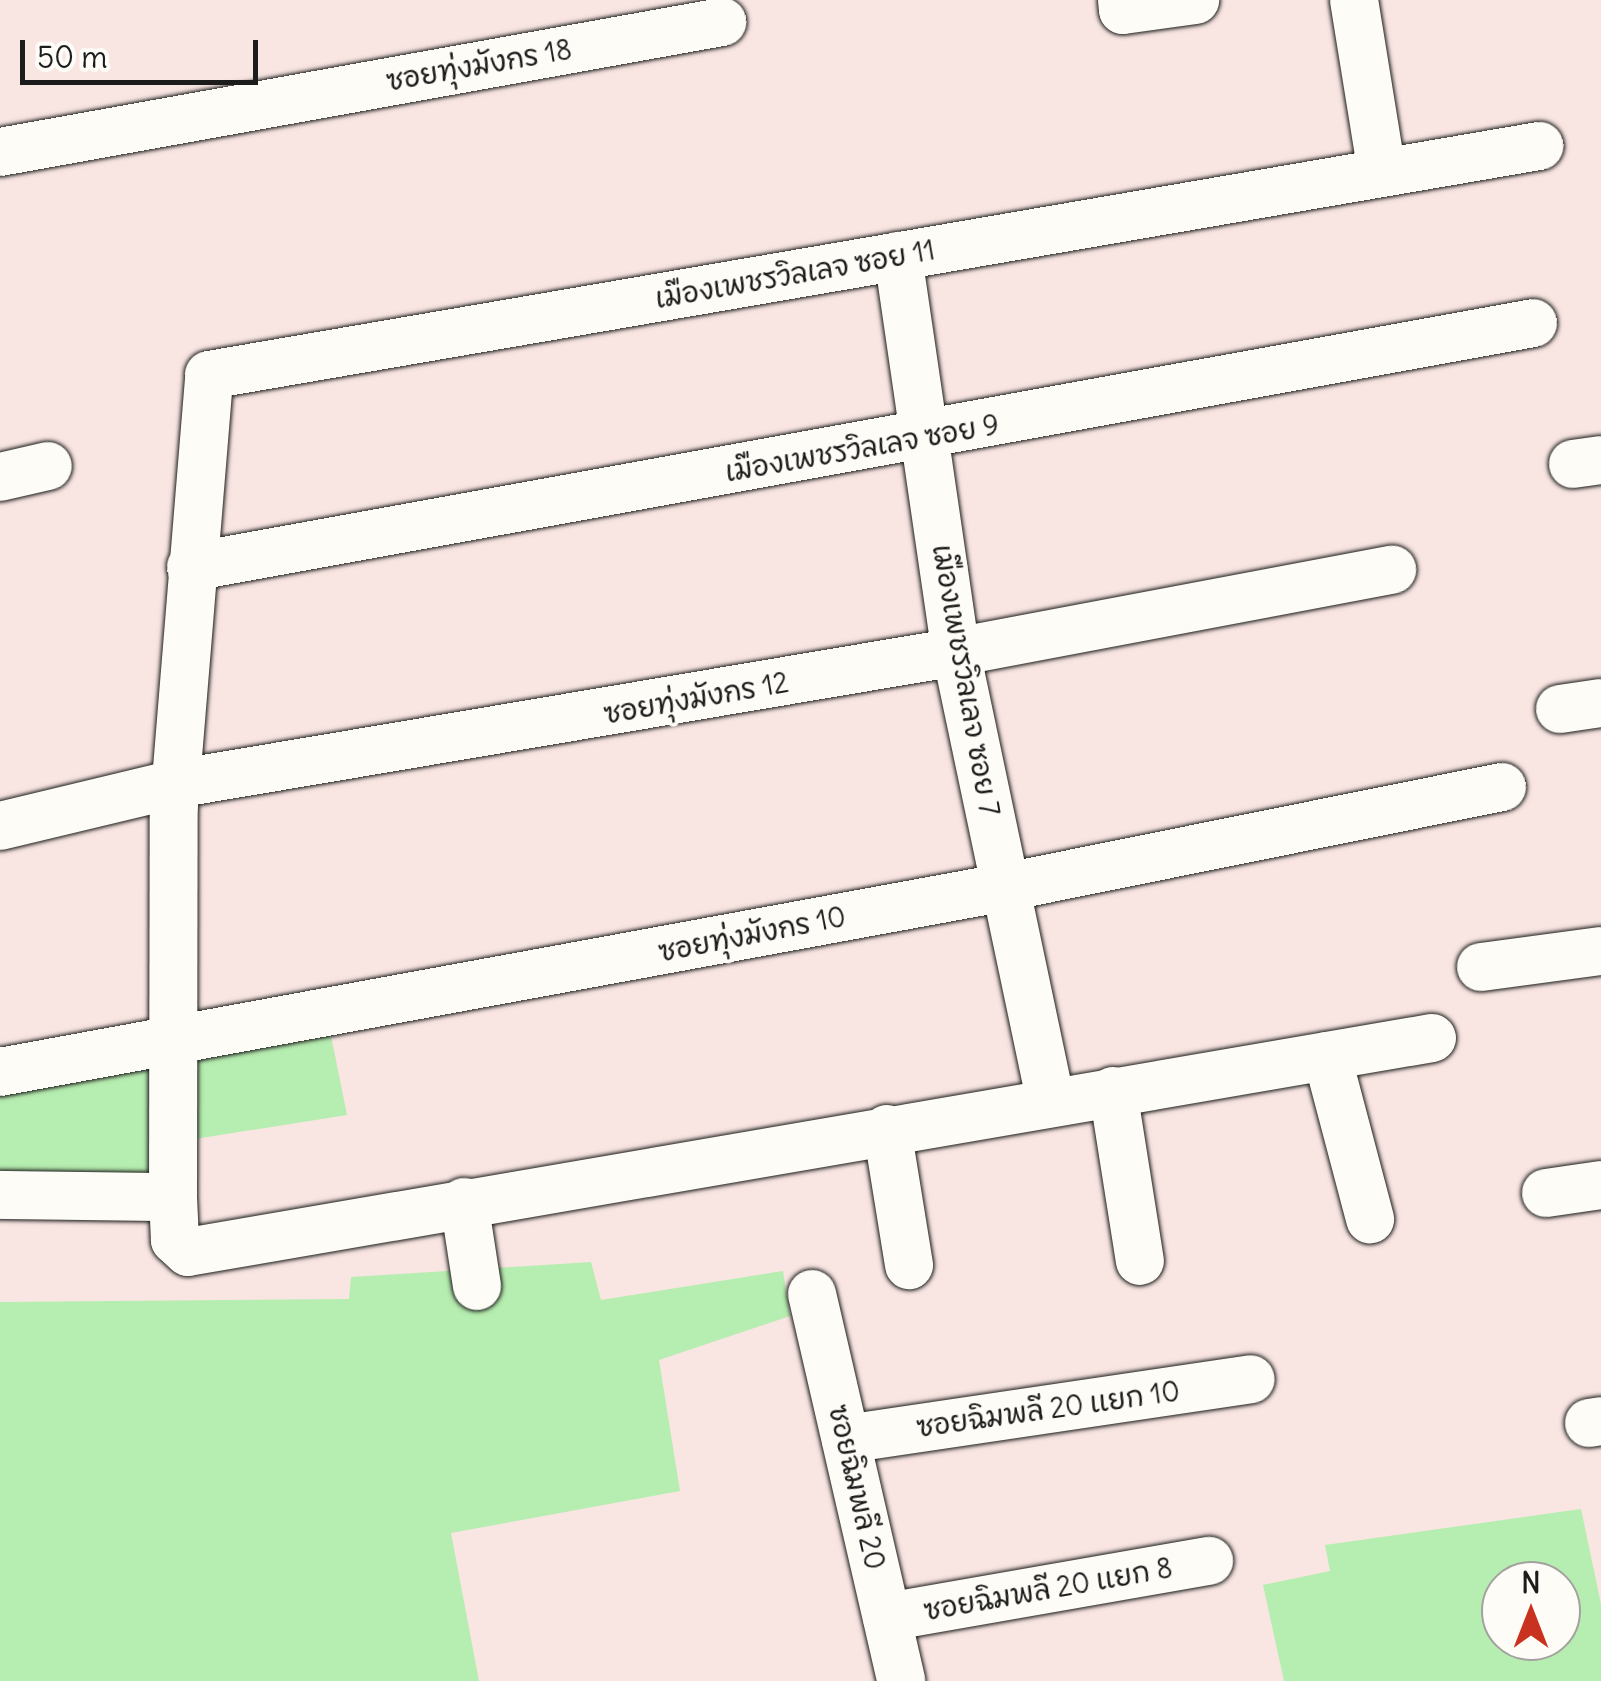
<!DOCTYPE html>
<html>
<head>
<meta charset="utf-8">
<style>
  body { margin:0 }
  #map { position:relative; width:1601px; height:1681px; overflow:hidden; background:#f9e6e2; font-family:Delius,"Playpen Sans Thai",sans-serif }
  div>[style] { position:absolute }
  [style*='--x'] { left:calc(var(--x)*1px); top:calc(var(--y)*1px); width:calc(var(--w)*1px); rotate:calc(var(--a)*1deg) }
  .green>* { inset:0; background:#b6edb0 }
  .roads { filter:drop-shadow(0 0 2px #1c1c1c) drop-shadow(0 0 2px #1c1c1c) }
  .minor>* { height:48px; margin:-24px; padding:0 24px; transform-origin:24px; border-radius:24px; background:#fdfcf7 }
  span { translate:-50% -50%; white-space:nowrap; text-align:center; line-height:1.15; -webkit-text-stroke:8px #fdfcf7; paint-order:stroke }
  .street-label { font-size:28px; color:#1c1c1c }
  .north { position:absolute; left:1481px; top:1561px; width:100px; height:100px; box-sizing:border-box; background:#fdfcf7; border:2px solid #a3a29f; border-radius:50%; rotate:0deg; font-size:28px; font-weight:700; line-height:40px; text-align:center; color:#1c1c1c }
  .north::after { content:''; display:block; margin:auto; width:35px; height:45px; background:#c8321e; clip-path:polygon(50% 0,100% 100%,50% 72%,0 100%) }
  .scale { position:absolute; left:20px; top:40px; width:238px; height:45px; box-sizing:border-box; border:5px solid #1c1c1c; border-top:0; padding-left:12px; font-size:30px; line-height:35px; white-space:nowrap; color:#1c1c1c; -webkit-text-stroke:8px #fdfcf7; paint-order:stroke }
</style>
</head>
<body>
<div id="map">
  <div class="green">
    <i style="clip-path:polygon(329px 1026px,347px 1115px,195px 1139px,197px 1049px)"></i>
    <i style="clip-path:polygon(166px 1062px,161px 1183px,0 1185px,0 1088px)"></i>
    <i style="clip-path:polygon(591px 1262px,601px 1300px,783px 1271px,790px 1316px,659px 1360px,680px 1491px,451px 1533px,479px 1681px,0 1681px,0 1302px,349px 1299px,351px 1277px)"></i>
    <i style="clip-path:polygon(evenodd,1581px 1509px,1601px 1604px,1601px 1681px,1284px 1681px,1263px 1585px,1330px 1571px,1325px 1545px,1581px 1509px,1501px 1581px,1561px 1581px,1561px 1641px,1501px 1641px,1501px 1581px)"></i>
  </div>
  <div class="roads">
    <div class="minor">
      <i style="--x:1122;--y:0;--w:10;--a:84"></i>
      <i style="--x:1123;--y:10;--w:73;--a:-7.9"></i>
      <i style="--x:1354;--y:0;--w:174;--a:80.8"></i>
      <i style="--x:0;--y:152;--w:734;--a:-10.21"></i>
      <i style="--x:898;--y:256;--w:400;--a:81.7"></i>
      <i style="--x:956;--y:652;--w:459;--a:78.1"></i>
      <i style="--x:1573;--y:464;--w:28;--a:-8"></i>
      <i style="--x:0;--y:477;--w:49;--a:-12.9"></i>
      <i style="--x:191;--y:567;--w:1364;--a:-10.3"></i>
      <i style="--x:1560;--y:709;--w:41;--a:-8.3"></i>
      <i style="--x:0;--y:826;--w:180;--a:-13.5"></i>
      <i style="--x:175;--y:784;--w:792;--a:-9.59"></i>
      <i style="--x:956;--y:652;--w:444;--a:-10.7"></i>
      <i style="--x:1481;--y:967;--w:121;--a:-7.6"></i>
      <i style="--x:1432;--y:1038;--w:1262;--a:170.24"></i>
      <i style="--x:188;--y:1252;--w:18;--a:-137"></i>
      <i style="--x:175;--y:1240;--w:43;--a:-92.7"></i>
      <i style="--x:173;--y:1197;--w:392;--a:-89.9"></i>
      <i style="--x:174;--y:805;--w:431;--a:-85.3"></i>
      <i style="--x:209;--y:375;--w:1350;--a:-9.77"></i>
      <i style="--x:1327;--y:1056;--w:169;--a:75.2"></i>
      <i style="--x:0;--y:1072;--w:1023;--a:-10.42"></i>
      <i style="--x:1006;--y:887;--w:506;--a:-11.4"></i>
      <i style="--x:1113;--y:1091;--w:172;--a:81"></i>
      <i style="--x:887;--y:1129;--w:138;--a:80.8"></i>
      <i style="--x:1546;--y:1193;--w:56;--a:-8.3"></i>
      <i style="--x:0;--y:1195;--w:173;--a:0.7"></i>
      <i style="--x:464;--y:1202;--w:85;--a:81.2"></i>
      <i style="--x:812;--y:1294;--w:397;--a:77"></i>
      <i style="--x:1589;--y:1423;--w:12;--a:-9"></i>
      <i style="--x:846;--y:1439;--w:409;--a:-8.4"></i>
      <i style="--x:887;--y:1617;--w:327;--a:-9.9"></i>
    </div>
  </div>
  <div class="street-label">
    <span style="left:479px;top:65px;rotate:-10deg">ซอยทุ่งมังกร 18</span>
    <span style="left:795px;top:274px;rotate:-10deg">เมืองเพชรวิลเลจ ซอย 11</span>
    <span style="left:862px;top:448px;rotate:-10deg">เมืองเพชรวิลเลจ ซอย 9</span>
    <span style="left:966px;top:680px;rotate:80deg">เมืองเพชรวิลเลจ ซอย 7</span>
    <span style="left:696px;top:698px;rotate:-10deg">ซอยทุ่งมังกร 12</span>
    <span style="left:752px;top:934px;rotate:-11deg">ซอยทุ่งมังกร 10</span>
    <span style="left:1048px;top:1409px;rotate:-8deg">ซอยฉิมพลี 20 แยก 10</span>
    <span style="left:857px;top:1487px;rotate:77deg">ซอยฉิมพลี 20</span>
    <span style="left:1048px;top:1589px;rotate:-10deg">ซอยฉิมพลี 20 แยก 8</span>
  </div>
  <div class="north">N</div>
  <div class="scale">50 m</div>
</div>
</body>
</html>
